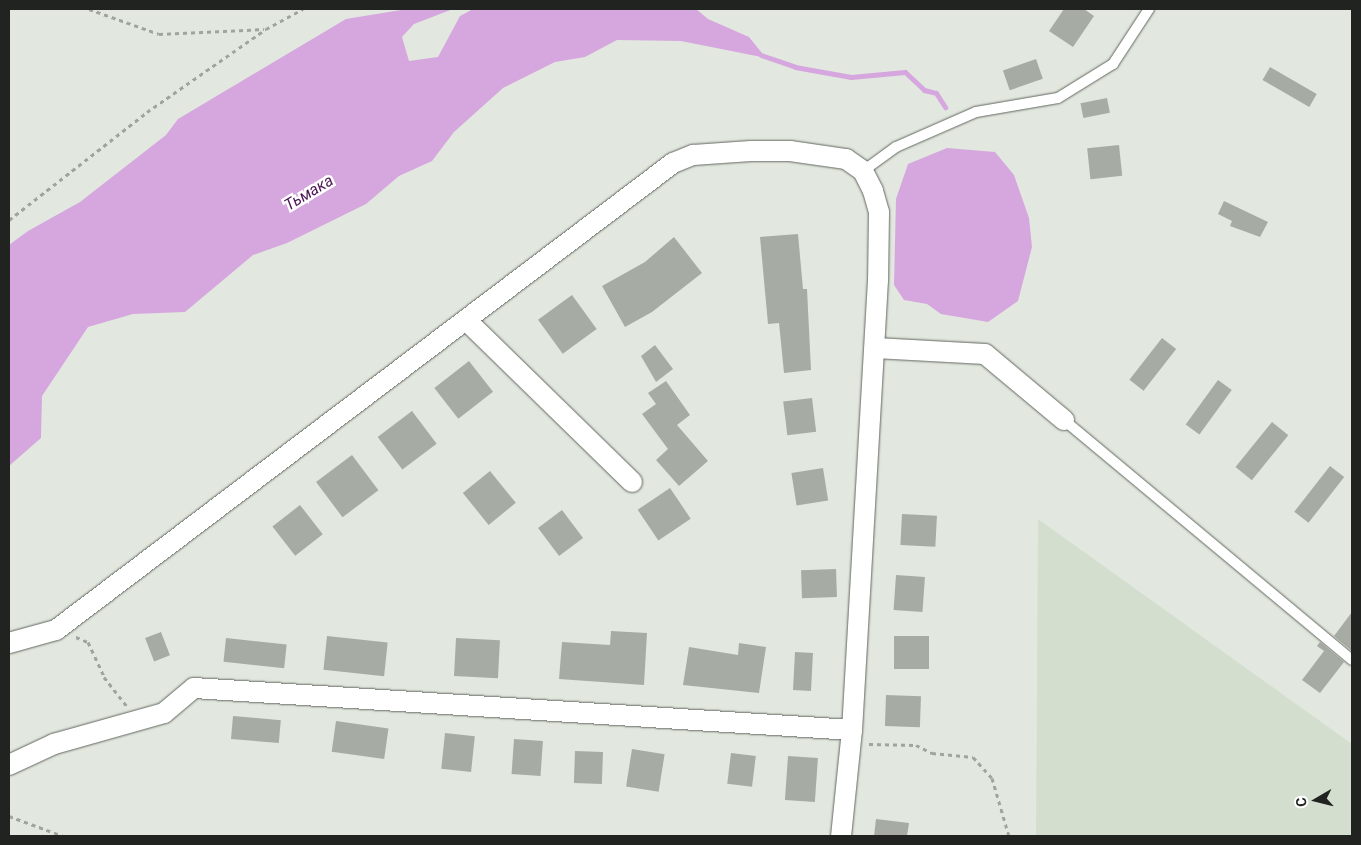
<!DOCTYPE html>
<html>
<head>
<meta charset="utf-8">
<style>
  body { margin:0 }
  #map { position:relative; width:1361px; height:845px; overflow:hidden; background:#e2e8df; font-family:Roboto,sans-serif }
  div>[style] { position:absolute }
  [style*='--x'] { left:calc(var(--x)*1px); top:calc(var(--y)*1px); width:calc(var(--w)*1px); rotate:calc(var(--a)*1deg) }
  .built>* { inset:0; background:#d3dece }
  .water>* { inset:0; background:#d6a7df }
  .stream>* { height:5px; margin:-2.5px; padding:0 2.5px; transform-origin:2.5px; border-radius:2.5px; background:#d6a7df }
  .building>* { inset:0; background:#a6aca4; transform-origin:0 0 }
  .path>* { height:3px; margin-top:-1.5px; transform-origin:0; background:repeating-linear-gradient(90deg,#a0a49e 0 4px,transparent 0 8px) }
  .roads { filter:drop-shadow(0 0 1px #61675f) drop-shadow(0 0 1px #61675f) }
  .service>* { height:10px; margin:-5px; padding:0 5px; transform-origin:5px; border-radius:5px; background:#fff }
  .minor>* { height:20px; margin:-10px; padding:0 10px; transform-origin:10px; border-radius:10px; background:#fff }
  span { translate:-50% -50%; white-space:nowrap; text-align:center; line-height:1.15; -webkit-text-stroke:5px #fff; paint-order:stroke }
  .water-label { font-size:16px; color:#4c1456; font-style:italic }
  .frame { position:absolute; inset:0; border:10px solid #212320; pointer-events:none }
  .north { position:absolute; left:1291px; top:775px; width:50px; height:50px; -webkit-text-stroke:4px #fff; paint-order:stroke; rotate:262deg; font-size:14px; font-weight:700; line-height:20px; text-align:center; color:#212320 }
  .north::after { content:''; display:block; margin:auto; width:18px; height:22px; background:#212320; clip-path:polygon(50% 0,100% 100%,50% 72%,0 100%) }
</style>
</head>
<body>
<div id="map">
  <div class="built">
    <i style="clip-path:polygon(1038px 519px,1352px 744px,1352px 836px,1036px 836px)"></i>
  </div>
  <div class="water">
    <i style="clip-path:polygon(407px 9px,453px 9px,414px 24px,402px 37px,409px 61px,438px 57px,460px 16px,473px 9px,696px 9px,708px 19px,749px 37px,766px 58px,681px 41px,617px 40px,585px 57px,555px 62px,503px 88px,454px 132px,432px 161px,399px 176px,366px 204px,287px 243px,253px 255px,185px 312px,133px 314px,88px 327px,42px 396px,41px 438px,9px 466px,9px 245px,28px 231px,80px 202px,166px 135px,178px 119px,346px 19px)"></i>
    <i style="clip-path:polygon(947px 148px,995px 152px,1014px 175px,1029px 218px,1032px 247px,1018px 301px,988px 322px,941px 314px,927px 304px,904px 300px,894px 285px,896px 199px,908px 164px)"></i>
  </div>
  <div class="stream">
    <i style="--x:761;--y:55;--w:36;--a:19"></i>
    <i style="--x:795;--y:67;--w:57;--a:10.1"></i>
    <i style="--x:851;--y:77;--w:54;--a:-5.3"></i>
    <i style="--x:905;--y:72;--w:26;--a:43"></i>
    <i style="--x:924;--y:90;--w:12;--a:14"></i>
    <i style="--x:936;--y:93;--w:17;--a:57"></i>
  </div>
  <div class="building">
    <i style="clip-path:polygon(1064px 9px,1084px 9px,1094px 16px,1073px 47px,1049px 31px)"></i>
    <i style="left:1036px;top:59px;width:21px;height:35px;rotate:71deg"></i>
    <i style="left:1270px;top:67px;width:54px;height:15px;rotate:30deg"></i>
    <i style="left:1107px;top:98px;width:15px;height:27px;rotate:79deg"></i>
    <i style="left:1119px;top:145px;width:31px;height:32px;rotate:84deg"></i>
    <i style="clip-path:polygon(1224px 201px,1268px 222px,1260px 237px,1230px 226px,1232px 221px,1218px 214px)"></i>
    <i style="clip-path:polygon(798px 234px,803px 289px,807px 289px,811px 370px,784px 373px,779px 323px,768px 324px,760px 237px)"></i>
    <i style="clip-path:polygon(674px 237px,702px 273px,652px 312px,625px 327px,602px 286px,645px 262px)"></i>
    <i style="left:572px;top:295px;width:42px;height:42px;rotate:54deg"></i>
    <i style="left:1162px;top:338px;width:18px;height:53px;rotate:38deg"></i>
    <i style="clip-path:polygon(655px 345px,673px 369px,656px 382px,641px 356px)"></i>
    <i style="left:469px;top:361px;width:39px;height:44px;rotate:52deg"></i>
    <i style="left:1218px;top:380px;width:17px;height:55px;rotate:36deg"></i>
    <i style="clip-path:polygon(666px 381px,690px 415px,677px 425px,708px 461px,679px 486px,656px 460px,668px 449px,642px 414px,656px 404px,648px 393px)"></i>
    <i style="left:812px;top:398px;width:34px;height:29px;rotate:83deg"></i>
    <i style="left:412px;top:411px;width:41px;height:43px;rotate:53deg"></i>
    <i style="left:1272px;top:422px;width:21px;height:58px;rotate:39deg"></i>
    <i style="left:352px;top:455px;width:44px;height:45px;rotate:53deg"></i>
    <i style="left:1330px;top:466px;width:18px;height:58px;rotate:38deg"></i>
    <i style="left:823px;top:468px;width:33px;height:32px;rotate:81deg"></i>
    <i style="left:490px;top:471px;width:41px;height:35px;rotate:51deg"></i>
    <i style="left:670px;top:488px;width:37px;height:39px;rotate:56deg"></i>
    <i style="left:300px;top:505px;width:37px;height:35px;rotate:52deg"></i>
    <i style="left:562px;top:510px;width:35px;height:30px;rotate:53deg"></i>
    <i style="left:902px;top:514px;width:35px;height:31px;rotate:3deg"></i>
    <i style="left:836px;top:569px;width:28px;height:35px;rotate:88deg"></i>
    <i style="left:896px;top:575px;width:29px;height:35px;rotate:4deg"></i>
    <i style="clip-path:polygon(1352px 612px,1352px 651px,1328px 631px,1334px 636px)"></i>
    <i style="clip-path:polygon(611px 631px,647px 633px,644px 685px,559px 679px,562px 642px,610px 645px)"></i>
    <i style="left:161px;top:632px;width:25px;height:17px;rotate:69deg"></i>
    <i style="left:327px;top:636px;width:61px;height:34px;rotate:6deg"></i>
    <i style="left:894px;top:636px;width:35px;height:33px"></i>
    <i style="left:226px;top:638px;width:61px;height:24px;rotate:6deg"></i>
    <i style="left:456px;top:638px;width:44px;height:38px;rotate:3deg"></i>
    <i style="clip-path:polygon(1320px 642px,1344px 662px,1320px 693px,1302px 680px,1324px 651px,1317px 646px)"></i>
    <i style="clip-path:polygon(739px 643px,766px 647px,759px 693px,683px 685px,689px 647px,738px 655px)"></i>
    <i style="left:795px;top:652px;width:18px;height:38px;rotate:3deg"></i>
    <i style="left:886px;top:695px;width:35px;height:31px;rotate:2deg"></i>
    <i style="left:233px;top:716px;width:48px;height:23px;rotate:5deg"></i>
    <i style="left:336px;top:721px;width:53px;height:31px;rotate:8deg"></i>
    <i style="left:445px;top:733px;width:30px;height:36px;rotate:6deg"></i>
    <i style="left:514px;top:739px;width:29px;height:35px;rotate:4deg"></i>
    <i style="left:632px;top:749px;width:33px;height:38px;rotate:9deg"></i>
    <i style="left:575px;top:751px;width:28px;height:32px;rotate:2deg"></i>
    <i style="left:731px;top:753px;width:25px;height:31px;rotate:7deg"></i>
    <i style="left:788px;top:756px;width:30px;height:44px;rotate:4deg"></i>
    <i style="clip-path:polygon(876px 819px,909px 823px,907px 836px,874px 836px)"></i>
  </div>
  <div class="path">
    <i style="--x:89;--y:9;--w:74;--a:19.7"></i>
    <i style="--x:159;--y:34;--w:105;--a:-2.7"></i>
    <i style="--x:9;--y:220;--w:175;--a:-38"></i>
    <i style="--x:147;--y:112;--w:145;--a:-34.9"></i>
    <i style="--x:266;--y:29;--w:42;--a:-28.4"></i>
    <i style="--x:76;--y:637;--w:13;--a:23"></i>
    <i style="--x:88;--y:642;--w:38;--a:65"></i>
    <i style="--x:104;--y:677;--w:37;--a:52"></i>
    <i style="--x:869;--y:744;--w:47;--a:1.2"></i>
    <i style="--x:916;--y:745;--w:18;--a:27"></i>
    <i style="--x:932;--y:753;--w:41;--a:5.6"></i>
    <i style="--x:973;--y:757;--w:28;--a:48"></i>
    <i style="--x:992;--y:778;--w:60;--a:73.7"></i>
    <i style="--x:9;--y:816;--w:58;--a:20.3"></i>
  </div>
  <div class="roads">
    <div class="service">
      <i style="--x:863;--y:171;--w:41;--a:-36"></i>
      <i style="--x:896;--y:147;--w:87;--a:-23.6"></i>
      <i style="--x:976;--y:112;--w:83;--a:-9.7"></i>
      <i style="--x:1058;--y:98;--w:65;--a:-31.7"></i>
      <i style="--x:1113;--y:64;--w:66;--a:-56.8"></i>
      <i style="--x:1064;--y:420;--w:375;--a:39.8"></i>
    </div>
    <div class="minor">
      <i style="--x:466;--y:320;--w:232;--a:44.3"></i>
      <i style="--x:875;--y:348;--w:110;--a:3.1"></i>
      <i style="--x:985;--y:354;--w:103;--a:39.9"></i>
      <i style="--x:9;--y:643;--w:49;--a:-15.5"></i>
      <i style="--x:56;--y:630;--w:774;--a:-37.12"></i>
      <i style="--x:673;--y:163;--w:22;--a:-22"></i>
      <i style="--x:693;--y:155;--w:58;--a:-3.9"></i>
      <i style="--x:751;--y:151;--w:39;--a:0"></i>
      <i style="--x:790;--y:151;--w:57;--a:8.1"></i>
      <i style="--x:846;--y:159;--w:21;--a:35"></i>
      <i style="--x:863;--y:171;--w:22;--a:63"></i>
      <i style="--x:873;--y:191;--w:22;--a:74"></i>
      <i style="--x:879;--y:212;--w:68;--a:90.8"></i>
      <i style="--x:878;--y:280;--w:451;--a:93.3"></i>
      <i style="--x:852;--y:730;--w:107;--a:95.9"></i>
      <i style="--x:9;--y:765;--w:50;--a:-25"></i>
      <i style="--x:54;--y:744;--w:114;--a:-15.7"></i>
      <i style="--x:164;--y:713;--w:39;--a:-40"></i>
      <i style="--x:194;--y:688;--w:659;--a:3.65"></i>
    </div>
  </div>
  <div class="water-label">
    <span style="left:309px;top:193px;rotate:-31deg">Тьмака</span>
  </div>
  <div class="frame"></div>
  <div class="north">С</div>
</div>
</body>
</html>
